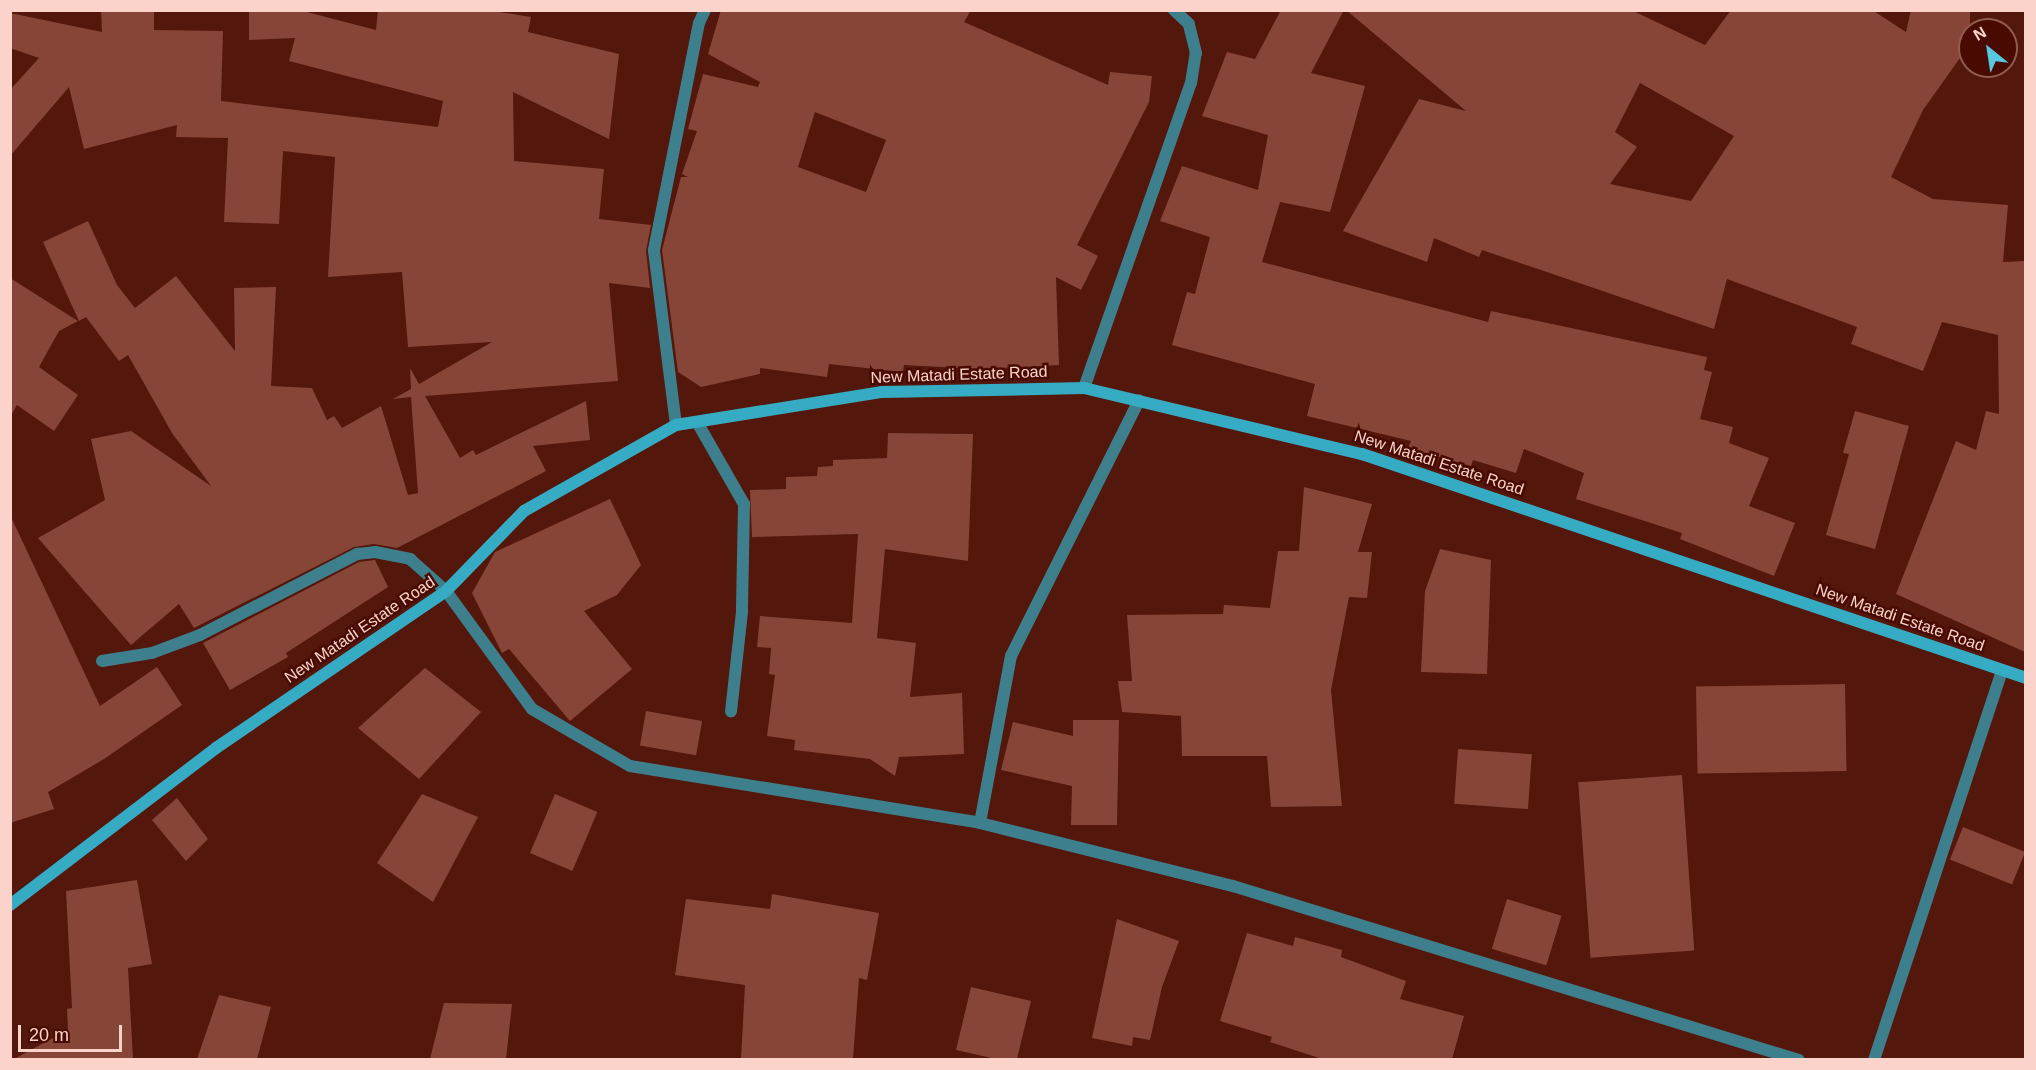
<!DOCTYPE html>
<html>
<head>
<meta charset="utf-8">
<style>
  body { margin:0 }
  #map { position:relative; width:2036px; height:1070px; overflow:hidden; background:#54170b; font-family:Arial,sans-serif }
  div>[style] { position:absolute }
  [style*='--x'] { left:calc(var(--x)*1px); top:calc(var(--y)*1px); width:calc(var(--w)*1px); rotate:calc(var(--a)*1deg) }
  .building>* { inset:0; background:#874537; transform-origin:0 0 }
  .street>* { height:12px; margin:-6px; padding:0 6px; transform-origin:6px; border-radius:6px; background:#3d7f8d }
  .secondary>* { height:12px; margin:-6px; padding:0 6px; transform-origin:6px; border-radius:6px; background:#35acc3 }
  span { translate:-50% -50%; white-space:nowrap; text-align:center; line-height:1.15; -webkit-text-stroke:5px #490b01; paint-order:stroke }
  .street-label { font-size:16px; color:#fbd3ca }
  .frame { position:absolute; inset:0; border:12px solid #fbd3ca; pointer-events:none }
  .north { position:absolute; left:1958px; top:18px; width:60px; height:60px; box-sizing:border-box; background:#490b01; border:2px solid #905b51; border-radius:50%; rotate:330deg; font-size:16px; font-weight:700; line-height:24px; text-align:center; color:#fbd3ca }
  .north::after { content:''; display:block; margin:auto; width:21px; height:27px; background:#56c9e1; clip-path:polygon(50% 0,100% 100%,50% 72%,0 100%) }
  .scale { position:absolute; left:18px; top:1025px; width:104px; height:27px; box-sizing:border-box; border:3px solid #fbd3ca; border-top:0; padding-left:8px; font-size:18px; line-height:21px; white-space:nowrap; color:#fbd3ca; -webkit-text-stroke:4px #490b01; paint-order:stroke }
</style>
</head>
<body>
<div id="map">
  <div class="building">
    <i style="clip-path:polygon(101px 10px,154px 10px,154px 30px,223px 31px,221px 101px,438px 127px,443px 101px,289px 61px,295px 38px,249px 40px,249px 10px,299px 10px,376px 30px,378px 10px,487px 10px,531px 17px,528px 32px,619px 54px,609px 139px,513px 92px,514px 161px,604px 169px,599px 219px,651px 225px,646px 251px,650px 288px,609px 283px,618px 381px,425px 396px,460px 458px,473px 450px,476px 455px,586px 401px,590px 440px,533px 446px,546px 471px,397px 548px,374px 544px,354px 547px,194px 628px,179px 604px,131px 645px,38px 538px,105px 500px,91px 439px,131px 431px,211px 486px,172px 433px,128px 355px,119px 361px,86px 317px,79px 321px,43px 242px,88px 221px,117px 285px,135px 308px,176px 276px,235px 351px,234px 288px,276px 287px,271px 386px,312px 388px,327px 420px,334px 416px,342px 428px,381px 406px,408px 495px,418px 493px,411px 397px,393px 399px,411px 389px,410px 368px,419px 384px,492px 342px,408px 347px,402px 272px,328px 277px,335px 157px,283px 151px,279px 224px,224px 222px,228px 138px,176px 137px,177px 125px,84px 149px,69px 87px,10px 156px,10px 90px,39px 58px,10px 48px,10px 13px,102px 32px)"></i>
    <i style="clip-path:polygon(evenodd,721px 10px,971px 10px,964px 22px,1108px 85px,1110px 72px,1152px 76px,1149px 102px,1077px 245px,1098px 256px,1081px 290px,1056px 277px,1059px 365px,979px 369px,904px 365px,903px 372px,829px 364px,827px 377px,760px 368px,760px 374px,701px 387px,678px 372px,662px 250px,681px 177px,688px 177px,682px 174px,697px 131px,688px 129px,703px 74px,758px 87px,760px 82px,708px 54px,721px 10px,815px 112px,886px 140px,866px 192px,798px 167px,815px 112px)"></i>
    <i style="clip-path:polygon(1281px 10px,1344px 10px,1311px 73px,1365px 86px,1330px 212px,1280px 202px,1262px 262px,1488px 322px,1491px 311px,1707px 357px,1704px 370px,1712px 372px,1700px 419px,1733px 427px,1729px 443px,1769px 458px,1749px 506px,1795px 523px,1774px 576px,1680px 539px,1682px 533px,1576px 499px,1584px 473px,1524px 449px,1516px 473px,1473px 460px,1471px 466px,1408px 448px,1411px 441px,1307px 416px,1315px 384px,1172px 345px,1187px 292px,1195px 294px,1210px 237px,1160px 221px,1182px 166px,1258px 190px,1268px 135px,1202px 116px,1227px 52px,1255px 59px)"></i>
    <i style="clip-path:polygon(evenodd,1346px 10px,1631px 10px,1705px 45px,1731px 10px,1872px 10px,1906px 32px,1911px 10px,1970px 10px,1970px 44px,1923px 110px,1891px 177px,1933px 199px,2008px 205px,2003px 262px,2025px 261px,2025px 652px,1896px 594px,1956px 441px,1976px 450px,1986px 411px,1999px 414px,1998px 335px,1942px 322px,1923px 371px,1851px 344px,1857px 327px,1727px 279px,1714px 329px,1482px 250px,1479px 257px,1434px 238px,1427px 262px,1343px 231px,1419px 99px,1466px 111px,1346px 10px,1640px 83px,1734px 136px,1691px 201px,1610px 184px,1637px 147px,1615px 132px,1640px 83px)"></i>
    <i style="clip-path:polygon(10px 278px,78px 321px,59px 331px,39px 367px,78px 395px,54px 431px,17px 405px,10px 417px)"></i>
    <i style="clip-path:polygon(1855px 411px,1909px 426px,1875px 549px,1826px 535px,1849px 454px,1843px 453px)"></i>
    <i style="clip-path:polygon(888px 433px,973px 434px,968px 561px,885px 549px,877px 638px,916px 643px,910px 697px,962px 693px,964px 754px,899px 757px,895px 776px,870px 759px,794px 750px,795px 740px,767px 736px,775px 675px,769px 674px,771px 648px,757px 647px,760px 616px,852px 623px,858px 534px,752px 537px,750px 490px,786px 489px,786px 477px,817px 476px,818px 467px,833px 466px,833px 460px,887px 458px)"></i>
    <i style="clip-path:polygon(1304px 487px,1372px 504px,1358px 552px,1372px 552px,1367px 598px,1349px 597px,1331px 690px,1342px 806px,1271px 807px,1267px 756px,1182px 756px,1181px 716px,1122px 712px,1118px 681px,1132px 681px,1127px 615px,1223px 614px,1224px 605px,1270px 608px,1278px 551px,1299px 551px)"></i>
    <i style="clip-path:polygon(610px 499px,641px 565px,617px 595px,584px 611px,632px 669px,570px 721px,509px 649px,502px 653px,472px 593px,495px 552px)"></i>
    <i style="clip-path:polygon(10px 515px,100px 706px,157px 667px,182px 705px,104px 759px,48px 792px,54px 809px,10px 823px)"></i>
    <i style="clip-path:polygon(1440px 549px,1491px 560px,1487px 674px,1421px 672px,1425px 591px)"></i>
    <i style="clip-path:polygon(375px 560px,388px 587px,286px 653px,288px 657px,230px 690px,203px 643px,359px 562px)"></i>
    <i style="clip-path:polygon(425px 668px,481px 712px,419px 779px,358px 728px)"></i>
    <i style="left:1845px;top:684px;width:87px;height:149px;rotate:89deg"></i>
    <i style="left:646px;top:711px;width:57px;height:35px;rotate:10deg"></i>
    <i style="clip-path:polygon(1073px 720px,1119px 720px,1117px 825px,1071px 825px,1072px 786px,1001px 770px,1013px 722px,1073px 736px)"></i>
    <i style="left:1458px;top:749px;width:74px;height:55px;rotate:4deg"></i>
    <i style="left:1682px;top:775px;width:176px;height:104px;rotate:86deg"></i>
    <i style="clip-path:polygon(422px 794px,478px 817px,433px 902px,377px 863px)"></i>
    <i style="left:555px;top:794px;width:46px;height:64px;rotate:23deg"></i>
    <i style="clip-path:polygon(177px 798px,208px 839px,186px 861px,152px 820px)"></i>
    <i style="left:1963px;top:827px;width:67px;height:35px;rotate:22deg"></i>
    <i style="clip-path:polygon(137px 880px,152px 964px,128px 968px,133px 1059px,14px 1059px,68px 1030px,67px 1009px,72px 1008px,66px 891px)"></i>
    <i style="clip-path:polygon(772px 894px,879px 913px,867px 980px,859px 978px,853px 1059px,741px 1059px,745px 985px,675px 975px,686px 899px,770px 909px)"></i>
    <i style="left:1507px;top:899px;width:57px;height:52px;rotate:17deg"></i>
    <i style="clip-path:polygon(1117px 919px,1179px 941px,1162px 987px,1150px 1040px,1133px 1037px,1132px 1046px,1092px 1038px)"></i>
    <i style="clip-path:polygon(1247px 933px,1293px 946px,1295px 937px,1342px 950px,1341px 957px,1406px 981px,1400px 999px,1464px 1016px,1452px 1059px,1322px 1059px,1270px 1042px,1272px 1037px,1220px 1021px)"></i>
    <i style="clip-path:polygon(971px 987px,1031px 1001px,1017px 1059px,996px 1059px,956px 1050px)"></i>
    <i style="clip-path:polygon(219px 995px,271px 1007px,257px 1059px,197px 1059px)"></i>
    <i style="clip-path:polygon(444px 1003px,512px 1004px,506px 1059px,430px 1059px)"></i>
  </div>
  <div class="street">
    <i style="--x:1084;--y:388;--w:323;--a:-70.7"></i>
    <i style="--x:1191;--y:83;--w:30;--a:-81"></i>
    <i style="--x:1196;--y:53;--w:30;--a:-104"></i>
    <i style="--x:1189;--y:24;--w:21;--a:-137"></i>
    <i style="--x:697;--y:422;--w:95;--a:60.2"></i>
    <i style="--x:744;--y:504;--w:108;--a:91.1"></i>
    <i style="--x:742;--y:612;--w:100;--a:96.3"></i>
    <i style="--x:676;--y:425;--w:176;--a:-97.2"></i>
    <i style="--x:654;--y:250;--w:231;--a:-78.8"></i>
    <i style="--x:699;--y:23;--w:14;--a:-65"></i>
    <i style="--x:102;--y:661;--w:51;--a:-9.1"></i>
    <i style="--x:152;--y:653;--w:51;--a:-20.6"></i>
    <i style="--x:200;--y:635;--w:177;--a:-27.3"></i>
    <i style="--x:357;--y:554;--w:18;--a:-6"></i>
    <i style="--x:375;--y:552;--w:36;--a:11"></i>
    <i style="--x:410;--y:559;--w:48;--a:41.6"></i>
    <i style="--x:446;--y:591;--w:146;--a:53.9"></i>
    <i style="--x:532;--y:709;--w:113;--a:30.2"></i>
    <i style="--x:630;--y:766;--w:355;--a:9.2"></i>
    <i style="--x:980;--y:823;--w:261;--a:14"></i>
    <i style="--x:1233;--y:886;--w:592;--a:17.09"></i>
    <i style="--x:980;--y:823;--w:170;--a:-79.5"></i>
    <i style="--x:1011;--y:656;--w:286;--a:-63.4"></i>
    <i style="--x:1874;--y:1060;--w:410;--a:-71.8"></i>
  </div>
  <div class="secondary">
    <i style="--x:10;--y:905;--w:259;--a:-37.3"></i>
    <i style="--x:216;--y:748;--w:278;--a:-34.3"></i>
    <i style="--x:446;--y:591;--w:112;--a:-45.7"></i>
    <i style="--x:524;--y:511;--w:175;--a:-29.5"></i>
    <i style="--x:676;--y:425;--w:209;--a:-9.1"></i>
    <i style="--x:882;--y:392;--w:202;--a:-1.1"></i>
    <i style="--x:1084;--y:388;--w:286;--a:13.4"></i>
    <i style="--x:1362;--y:454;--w:701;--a:18.64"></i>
  </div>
  <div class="street-label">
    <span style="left:959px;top:375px;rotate:-2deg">New Matadi Estate Road</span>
    <span style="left:1439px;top:463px;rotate:18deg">New Matadi Estate Road</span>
    <span style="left:1900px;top:618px;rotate:19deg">New Matadi Estate Road</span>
    <span style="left:360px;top:630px;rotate:-34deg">New Matadi Estate Road</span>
  </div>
  <div class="frame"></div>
  <div class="north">N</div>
  <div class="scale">20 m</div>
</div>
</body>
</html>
